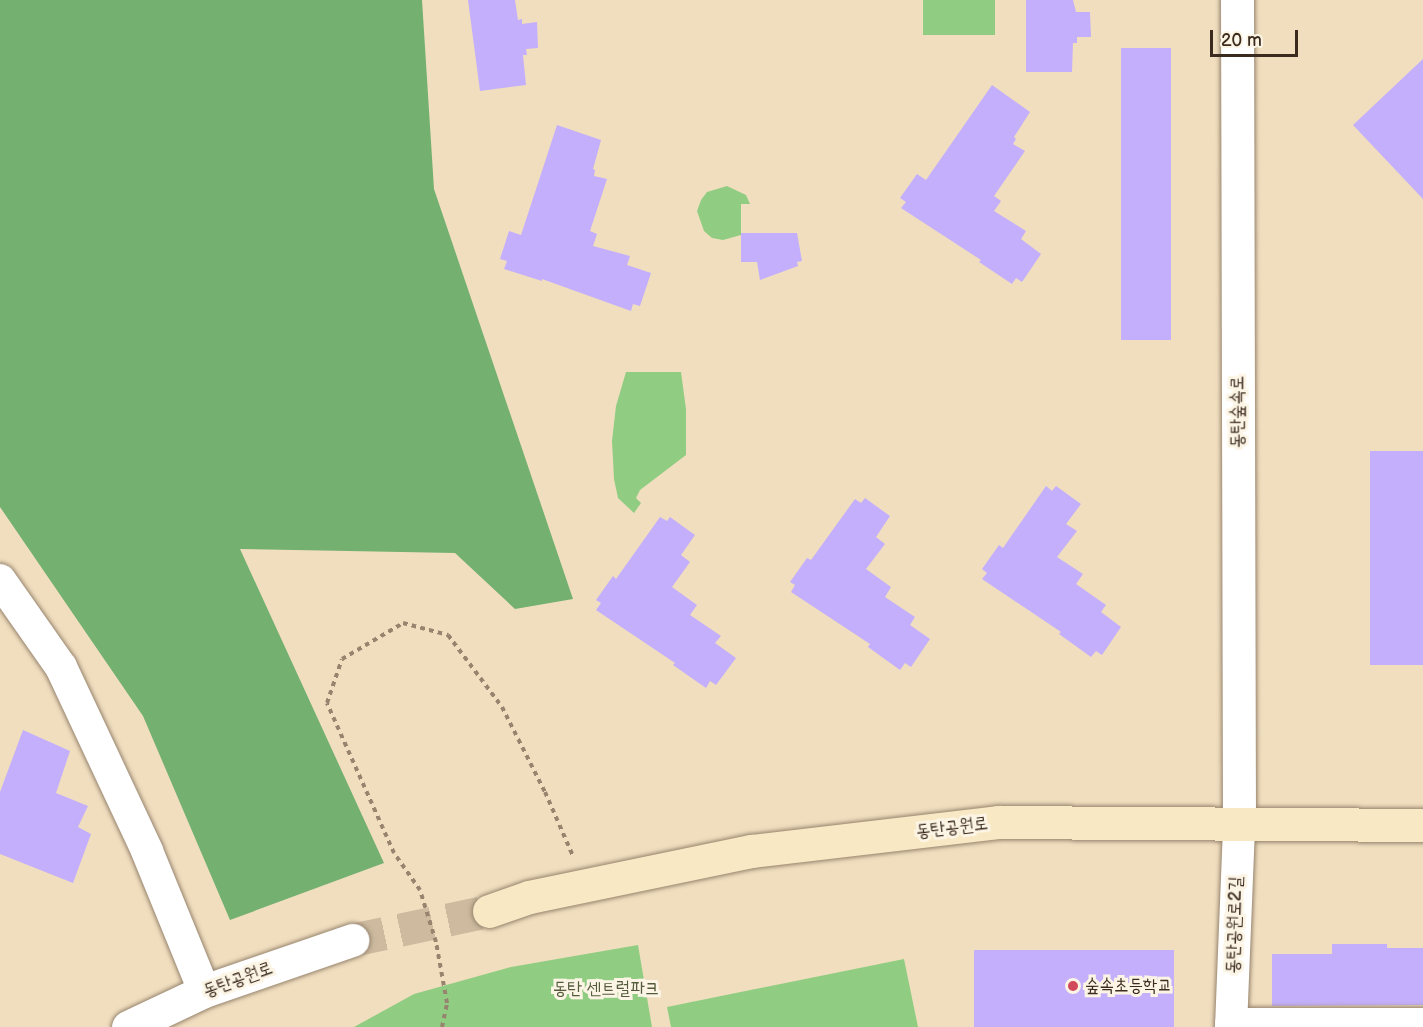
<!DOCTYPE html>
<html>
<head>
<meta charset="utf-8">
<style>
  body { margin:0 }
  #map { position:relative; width:1423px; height:1027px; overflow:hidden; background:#f1debf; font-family:"Balsamiq Sans","Poor Story",sans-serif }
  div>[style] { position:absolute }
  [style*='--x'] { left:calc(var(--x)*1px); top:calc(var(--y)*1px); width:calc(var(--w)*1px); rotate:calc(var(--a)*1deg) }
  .green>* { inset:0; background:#90cd82; transform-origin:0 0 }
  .forest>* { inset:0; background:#74b070 }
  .building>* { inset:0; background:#c3affb; transform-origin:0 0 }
  .secondary-tunnel>* { height:33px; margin-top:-16.5px; transform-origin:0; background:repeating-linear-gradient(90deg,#cdba9f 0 33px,transparent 0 49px) }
  .path>* { height:4px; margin-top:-2px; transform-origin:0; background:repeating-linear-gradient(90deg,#96846e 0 4.5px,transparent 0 9px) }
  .roads { filter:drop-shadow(0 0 2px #96846e) drop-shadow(0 0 2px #96846e) }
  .minor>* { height:32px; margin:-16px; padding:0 16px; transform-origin:16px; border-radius:16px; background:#fff }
  .tertiary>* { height:33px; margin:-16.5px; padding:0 16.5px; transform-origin:16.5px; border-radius:16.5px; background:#fff }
  .secondary>* { height:33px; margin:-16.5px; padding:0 16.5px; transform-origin:16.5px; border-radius:16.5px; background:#f8e8c3 }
  .dots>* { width:16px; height:16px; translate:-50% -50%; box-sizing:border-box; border:3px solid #fcf5e5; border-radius:50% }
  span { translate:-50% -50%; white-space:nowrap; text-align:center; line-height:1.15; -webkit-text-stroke:6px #fcf5e5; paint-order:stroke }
  .street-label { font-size:18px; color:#3b2a1e }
  .poi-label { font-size:18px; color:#3b2a1e }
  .left { translate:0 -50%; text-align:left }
  .park-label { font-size:18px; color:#545b3c }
  .scale { position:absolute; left:1210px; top:30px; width:88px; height:27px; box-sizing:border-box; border:3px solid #3b2a1e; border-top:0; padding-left:8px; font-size:18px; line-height:21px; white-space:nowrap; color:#3b2a1e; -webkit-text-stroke:4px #fcf5e5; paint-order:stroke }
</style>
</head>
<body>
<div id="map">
  <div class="green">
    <i style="left:923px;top:0;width:72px;height:35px"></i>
    <i style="clip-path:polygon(727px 186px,746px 195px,750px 204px,741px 204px,741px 235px,723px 240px,712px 238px,704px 231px,697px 211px,701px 200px,707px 192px)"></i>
    <i style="clip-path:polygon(626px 372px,681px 372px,686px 409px,686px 455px,640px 490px,636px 498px,641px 503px,634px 513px,618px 498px,614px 479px,612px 441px,616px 406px)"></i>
    <i style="clip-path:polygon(638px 945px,652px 1027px,354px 1027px,414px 994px,511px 967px)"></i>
    <i style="clip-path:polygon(904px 959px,918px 1027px,671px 1027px,667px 1007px)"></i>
  </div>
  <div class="forest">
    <i style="clip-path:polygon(0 0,422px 0,434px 189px,573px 599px,515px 609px,455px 553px,240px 549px,384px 863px,230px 920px,143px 716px,0 507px)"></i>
  </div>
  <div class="building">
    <i style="clip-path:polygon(468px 0,515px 0,518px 20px,522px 19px,522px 24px,537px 22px,538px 48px,526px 49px,527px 55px,523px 55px,526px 85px,480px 91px)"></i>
    <i style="clip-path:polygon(1026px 0,1073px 0,1076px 12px,1090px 12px,1091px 37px,1077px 37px,1077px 43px,1073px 43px,1072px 72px,1026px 72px)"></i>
    <i style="left:1121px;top:48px;width:50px;height:292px"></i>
    <i style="clip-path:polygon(1423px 59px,1423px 199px,1353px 125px)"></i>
    <i style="clip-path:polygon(992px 85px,1030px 112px,1014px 137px,1016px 139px,1013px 144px,1025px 151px,994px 196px,1001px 201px,994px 211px,1026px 231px,1021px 239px,1041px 254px,1022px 282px,1016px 278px,1012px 284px,979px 262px,981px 260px,901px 208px,906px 202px,900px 198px,917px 174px,926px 180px)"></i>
    <i style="clip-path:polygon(557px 125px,601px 140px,593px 169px,595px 170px,594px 176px,607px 179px,590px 231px,597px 234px,593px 246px,630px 256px,627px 265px,651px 273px,640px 306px,633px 304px,631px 311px,542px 279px,542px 281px,504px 269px,507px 261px,500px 259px,509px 231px,521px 235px)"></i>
    <i style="clip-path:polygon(741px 233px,797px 233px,802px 261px,797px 262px,798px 266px,760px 280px,757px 262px,741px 262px)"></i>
    <i style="left:1370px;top:451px;width:53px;height:214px"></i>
    <i style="clip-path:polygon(1046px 486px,1052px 491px,1056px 486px,1081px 504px,1066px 524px,1077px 531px,1057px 557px,1083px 574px,1076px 584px,1106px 605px,1101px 612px,1121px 627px,1102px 655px,1096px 651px,1091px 657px,1059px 634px,1061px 632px,982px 579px,987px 573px,982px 569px,999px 545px,1003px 548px)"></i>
    <i style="clip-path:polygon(865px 498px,890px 516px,876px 537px,885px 544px,866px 569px,891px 587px,885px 597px,915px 617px,910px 625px,930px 639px,911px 667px,905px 663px,900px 670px,868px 647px,870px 644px,791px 592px,795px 585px,790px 582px,807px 558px,811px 560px,855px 499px,861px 503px)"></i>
    <i style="clip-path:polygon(660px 517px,667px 521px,670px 517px,695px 535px,681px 555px,690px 562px,672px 587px,697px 605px,690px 615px,721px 636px,715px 643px,736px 658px,716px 685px,710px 681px,706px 688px,673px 665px,675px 663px,596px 610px,601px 603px,596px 600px,613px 576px,616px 579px)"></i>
    <i style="clip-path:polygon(23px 730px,70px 751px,56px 793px,88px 806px,78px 827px,91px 834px,73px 883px,0 854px,0 792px)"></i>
    <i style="clip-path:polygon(1332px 944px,1387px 944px,1387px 948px,1423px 948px,1423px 1005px,1272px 1006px,1272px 954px,1332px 954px)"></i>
    <i style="left:974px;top:950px;width:200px;height:77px"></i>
  </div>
  <div class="secondary-tunnel">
    <i style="--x:352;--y:940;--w:140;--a:-12"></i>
  </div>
  <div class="path">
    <i style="--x:442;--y:1027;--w:25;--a:-78"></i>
    <i style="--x:447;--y:1003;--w:62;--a:-100.2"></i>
    <i style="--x:436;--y:942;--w:54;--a:-107.1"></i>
    <i style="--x:420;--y:890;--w:45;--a:-125.1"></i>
    <i style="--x:394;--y:853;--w:164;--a:-114.1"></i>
    <i style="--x:327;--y:703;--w:46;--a:-71.2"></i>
    <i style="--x:342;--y:659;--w:71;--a:-30.5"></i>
    <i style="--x:403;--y:623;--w:47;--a:14.9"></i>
    <i style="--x:448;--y:635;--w:90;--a:53.1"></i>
    <i style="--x:502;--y:707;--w:95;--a:63.2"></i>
    <i style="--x:545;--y:792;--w:70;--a:66.4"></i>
  </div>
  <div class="roads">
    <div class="minor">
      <i style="--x:0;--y:580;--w:106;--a:55"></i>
      <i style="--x:61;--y:667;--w:203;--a:64.9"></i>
      <i style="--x:147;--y:851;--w:151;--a:67.8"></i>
      <i style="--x:1231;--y:1024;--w:192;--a:0"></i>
      <i style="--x:1231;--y:1027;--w:203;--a:-87.7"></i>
    </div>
    <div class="tertiary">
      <i style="--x:1237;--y:0;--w:824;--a:89.86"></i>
      <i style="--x:128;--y:1027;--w:84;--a:-25.3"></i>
      <i style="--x:204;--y:991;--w:157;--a:-19"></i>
    </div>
    <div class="secondary">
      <i style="--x:489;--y:911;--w:42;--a:-19.3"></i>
      <i style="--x:529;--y:897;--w:228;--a:-11.7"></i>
      <i style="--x:752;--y:851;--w:248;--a:-6.7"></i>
      <i style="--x:998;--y:822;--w:425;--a:0.4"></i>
    </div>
  </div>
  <div class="dots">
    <i style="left:1073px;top:986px;background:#d1495b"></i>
  </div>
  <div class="street-label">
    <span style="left:1238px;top:412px;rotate:-90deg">동탄숲속로</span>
    <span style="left:952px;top:828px;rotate:-7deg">동탄공원로</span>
    <span style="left:1235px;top:925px;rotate:-88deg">동탄공원로2길</span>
    <span style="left:238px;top:980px;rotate:-20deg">동탄공원로</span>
  </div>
  <div class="poi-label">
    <span class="left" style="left:1085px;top:986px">숲속초등학교</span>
  </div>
  <div class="park-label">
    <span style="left:606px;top:989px">동탄 센트럴파크</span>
  </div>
  <div class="scale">20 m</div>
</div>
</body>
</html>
